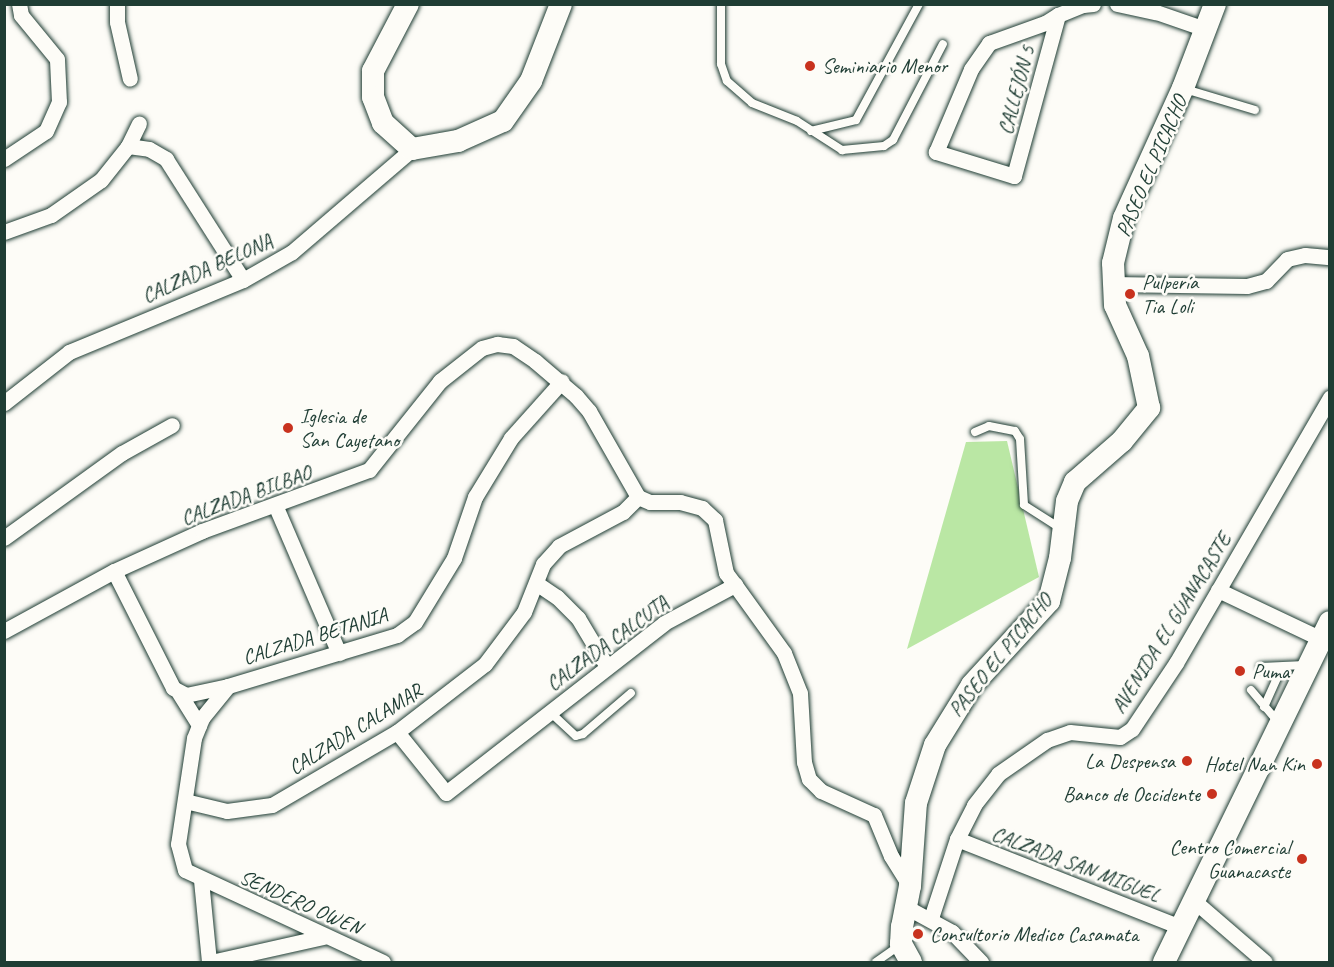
<!DOCTYPE html>
<html>
<head>
<meta charset="utf-8">
<style>
  body { margin:0 }
  #map { position:relative; width:1334px; height:967px; overflow:hidden; background:#fdfcf7; font-family:Caveat,sans-serif }
  div>[style] { position:absolute }
  [style*='--x'] { left:calc(var(--x)*1px); top:calc(var(--y)*1px); width:calc(var(--w)*1px); rotate:calc(var(--a)*1deg) }
  .green>* { inset:0; background:#bae7a4 }
  .roads { filter:drop-shadow(0 0 2px #1f3d34) drop-shadow(0 0 2px #1f3d34) }
  .lane>* { height:8px; margin:-4px; padding:0 4px; transform-origin:4px; border-radius:4px; background:#fdfcf7 }
  .street>* { height:15px; margin:-7.5px; padding:0 7.5px; transform-origin:7.5px; border-radius:7.5px; background:#fdfcf7 }
  .secondary>* { height:22px; margin:-11px; padding:0 11px; transform-origin:11px; border-radius:11px; background:#fdfcf7 }
  .dots>* { width:16px; height:16px; translate:-50% -50%; box-sizing:border-box; border:3px solid #fdfcf7; border-radius:50% }
  span { translate:-50% -50%; white-space:nowrap; text-align:center; line-height:1.15; -webkit-text-stroke:5px #fdfcf7; paint-order:stroke }
  .poi-label { font-size:21px; color:#1f3d34 }
  .left { translate:0 -50%; text-align:left }
  .right { translate:-100% -50%; text-align:right }
  .street-label { font-size:21px; color:#1f3d34 }
  .frame { position:absolute; inset:0; border:6px solid #1f3d34; pointer-events:none }
</style>
</head>
<body>
<div id="map">
  <div class="green">
    <i style="clip-path:polygon(1007px 441px,1039px 577px,907px 649px,966px 442px)"></i>
  </div>
  <div class="roads">
    <div class="lane">
      <i style="--x:721;--y:4;--w:60;--a:90"></i>
      <i style="--x:721;--y:64;--w:18;--a:71"></i>
      <i style="--x:727;--y:81;--w:33;--a:41"></i>
      <i style="--x:752;--y:103;--w:48;--a:21.8"></i>
      <i style="--x:797;--y:121;--w:54;--a:32.8"></i>
      <i style="--x:842;--y:150;--w:42;--a:-5.4"></i>
      <i style="--x:884;--y:146;--w:11;--a:-34"></i>
      <i style="--x:893;--y:140;--w:108;--a:-62.5"></i>
      <i style="--x:1185;--y:89;--w:73;--a:16.7"></i>
      <i style="--x:811;--y:131;--w:46;--a:-13.7"></i>
      <i style="--x:856;--y:120;--w:132;--a:-61.5"></i>
      <i style="--x:975;--y:432;--w:15;--a:-23"></i>
      <i style="--x:989;--y:426;--w:26;--a:11"></i>
      <i style="--x:1015;--y:431;--w:9;--a:58"></i>
      <i style="--x:1020;--y:439;--w:66;--a:86.5"></i>
      <i style="--x:1024;--y:505;--w:43;--a:32.6"></i>
      <i style="--x:1261;--y:667;--w:44;--a:-2.6"></i>
      <i style="--x:1251;--y:690;--w:43;--a:49.7"></i>
      <i style="--x:1264;--y:707;--w:44;--a:-65.8"></i>
      <i style="--x:550;--y:712;--w:35;--a:43"></i>
      <i style="--x:576;--y:736;--w:7;--a:-16"></i>
      <i style="--x:583;--y:734;--w:63;--a:-40.5"></i>
      <i style="--x:876;--y:962;--w:29;--a:-35"></i>
    </div>
    <div class="street">
      <i style="--x:117;--y:4;--w:18;--a:90"></i>
      <i style="--x:117;--y:22;--w:58;--a:77.2"></i>
      <i style="--x:1117;--y:4;--w:40;--a:12"></i>
      <i style="--x:1156;--y:12;--w:52;--a:19.1"></i>
      <i style="--x:1058;--y:15;--w:167;--a:105.3"></i>
      <i style="--x:1014;--y:176;--w:82;--a:-162.9"></i>
      <i style="--x:936;--y:152;--w:90;--a:-67.1"></i>
      <i style="--x:971;--y:69;--w:32;--a:-55"></i>
      <i style="--x:989;--y:43;--w:59;--a:-19.7"></i>
      <i style="--x:1045;--y:23;--w:15;--a:-32"></i>
      <i style="--x:1058;--y:15;--w:27;--a:-22"></i>
      <i style="--x:1083;--y:5;--w:10;--a:-6"></i>
      <i style="--x:128;--y:146;--w:21;--a:8"></i>
      <i style="--x:149;--y:149;--w:20;--a:30"></i>
      <i style="--x:166;--y:159;--w:143;--a:57.5"></i>
      <i style="--x:4;--y:159;--w:50;--a:-33.7"></i>
      <i style="--x:46;--y:131;--w:32;--a:-66"></i>
      <i style="--x:59;--y:102;--w:43;--a:-92.7"></i>
      <i style="--x:57;--y:59;--w:57;--a:-129.3"></i>
      <i style="--x:21;--y:15;--w:11;--a:-100"></i>
      <i style="--x:4;--y:232;--w:50;--a:-19.9"></i>
      <i style="--x:51;--y:215;--w:61;--a:-35"></i>
      <i style="--x:101;--y:180;--w:43;--a:-51.5"></i>
      <i style="--x:128;--y:146;--w:25;--a:-64"></i>
      <i style="--x:1111;--y:284;--w:136;--a:0.8"></i>
      <i style="--x:1247;--y:286;--w:20;--a:-15"></i>
      <i style="--x:1266;--y:281;--w:30;--a:-46"></i>
      <i style="--x:1287;--y:259;--w:18;--a:-13"></i>
      <i style="--x:1305;--y:255;--w:25;--a:5"></i>
      <i style="--x:4;--y:403;--w:83;--a:-38.1"></i>
      <i style="--x:69;--y:352;--w:188;--a:-22.5"></i>
      <i style="--x:243;--y:280;--w:56;--a:-29.7"></i>
      <i style="--x:292;--y:252;--w:158;--a:-40.6"></i>
      <i style="--x:276;--y:507;--w:159;--a:66.7"></i>
      <i style="--x:4;--y:538;--w:145;--a:-35.8"></i>
      <i style="--x:122;--y:453;--w:57;--a:-29.2"></i>
      <i style="--x:114;--y:571;--w:131;--a:63.2"></i>
      <i style="--x:173;--y:688;--w:15;--a:28"></i>
      <i style="--x:186;--y:695;--w:43;--a:-12.1"></i>
      <i style="--x:536;--y:583;--w:25;--a:34"></i>
      <i style="--x:557;--y:597;--w:30;--a:45"></i>
      <i style="--x:578;--y:618;--w:55;--a:59.2"></i>
      <i style="--x:1218;--y:590;--w:114;--a:25.4"></i>
      <i style="--x:4;--y:631;--w:125;--a:-28.6"></i>
      <i style="--x:114;--y:571;--w:97;--a:-24.4"></i>
      <i style="--x:202;--y:531;--w:178;--a:-20.1"></i>
      <i style="--x:369;--y:470;--w:114;--a:-51.4"></i>
      <i style="--x:440;--y:381;--w:53;--a:-38.2"></i>
      <i style="--x:482;--y:348;--w:16;--a:-15"></i>
      <i style="--x:497;--y:344;--w:16;--a:7"></i>
      <i style="--x:513;--y:346;--w:27;--a:34"></i>
      <i style="--x:535;--y:361;--w:54;--a:40.5"></i>
      <i style="--x:576;--y:396;--w:20;--a:49"></i>
      <i style="--x:589;--y:411;--w:99;--a:60.3"></i>
      <i style="--x:638;--y:497;--w:13;--a:23"></i>
      <i style="--x:650;--y:502;--w:30;--a:0"></i>
      <i style="--x:680;--y:502;--w:23;--a:15"></i>
      <i style="--x:702;--y:508;--w:18;--a:43"></i>
      <i style="--x:715;--y:520;--w:54;--a:78.3"></i>
      <i style="--x:726;--y:573;--w:15;--a:53"></i>
      <i style="--x:179;--y:693;--w:38;--a:58"></i>
      <i style="--x:397;--y:732;--w:78;--a:51.2"></i>
      <i style="--x:446;--y:793;--w:276;--a:-37.9"></i>
      <i style="--x:664;--y:623;--w:81;--a:-28.2"></i>
      <i style="--x:735;--y:585;--w:84;--a:54.2"></i>
      <i style="--x:784;--y:653;--w:43;--a:68.2"></i>
      <i style="--x:800;--y:693;--w:69;--a:86.7"></i>
      <i style="--x:804;--y:762;--w:18;--a:74"></i>
      <i style="--x:809;--y:779;--w:17;--a:45"></i>
      <i style="--x:821;--y:791;--w:58;--a:24.4"></i>
      <i style="--x:874;--y:815;--w:44;--a:67.5"></i>
      <i style="--x:891;--y:856;--w:36;--a:58"></i>
      <i style="--x:185;--y:801;--w:43;--a:13.4"></i>
      <i style="--x:227;--y:811;--w:45;--a:-7.6"></i>
      <i style="--x:272;--y:805;--w:145;--a:-30.3"></i>
      <i style="--x:397;--y:732;--w:111;--a:-37.7"></i>
      <i style="--x:485;--y:664;--w:65;--a:-53.1"></i>
      <i style="--x:524;--y:612;--w:52;--a:-68.4"></i>
      <i style="--x:543;--y:564;--w:24;--a:-48"></i>
      <i style="--x:559;--y:546;--w:72;--a:-28"></i>
      <i style="--x:623;--y:512;--w:21;--a:-45"></i>
      <i style="--x:957;--y:839;--w:240;--a:21.5"></i>
      <i style="--x:201;--y:880;--w:82;--a:84.4"></i>
      <i style="--x:1192;--y:899;--w:96;--a:40.8"></i>
      <i style="--x:906;--y:907;--w:52;--a:28.5"></i>
      <i style="--x:952;--y:932;--w:42;--a:46"></i>
      <i style="--x:931;--y:918;--w:83;--a:-71.8"></i>
      <i style="--x:957;--y:839;--w:38;--a:-63"></i>
      <i style="--x:974;--y:805;--w:39;--a:-52"></i>
      <i style="--x:998;--y:774;--w:60;--a:-34.8"></i>
      <i style="--x:1047;--y:740;--w:24;--a:-19"></i>
      <i style="--x:1070;--y:732;--w:50;--a:5.7"></i>
      <i style="--x:1120;--y:737;--w:14;--a:-34"></i>
      <i style="--x:1132;--y:729;--w:79;--a:-56.3"></i>
      <i style="--x:1176;--y:663;--w:307;--a:-59.9"></i>
      <i style="--x:211;--y:962;--w:115;--a:-12.6"></i>
      <i style="--x:383;--y:962;--w:218;--a:-155.1"></i>
      <i style="--x:185;--y:870;--w:27;--a:-105"></i>
      <i style="--x:178;--y:844;--w:107;--a:-81.4"></i>
      <i style="--x:194;--y:738;--w:22;--a:-68"></i>
      <i style="--x:202;--y:718;--w:41;--a:-50.9"></i>
      <i style="--x:228;--y:686;--w:177;--a:-16.8"></i>
      <i style="--x:397;--y:635;--w:22;--a:-36"></i>
      <i style="--x:415;--y:622;--w:75;--a:-58.6"></i>
      <i style="--x:454;--y:558;--w:65;--a:-71"></i>
      <i style="--x:475;--y:497;--w:69;--a:-58.6"></i>
      <i style="--x:511;--y:438;--w:76;--a:-48.2"></i>
    </div>
    <div class="secondary">
      <i style="--x:408;--y:4;--w:76;--a:117.6"></i>
      <i style="--x:373;--y:71;--w:26;--a:90"></i>
      <i style="--x:373;--y:97;--w:28;--a:69"></i>
      <i style="--x:383;--y:123;--w:39;--a:42"></i>
      <i style="--x:412;--y:149;--w:47;--a:-9.9"></i>
      <i style="--x:458;--y:141;--w:49;--a:-24"></i>
      <i style="--x:503;--y:121;--w:49;--a:-55"></i>
      <i style="--x:531;--y:81;--w:83;--a:-68.7"></i>
      <i style="--x:911;--y:962;--w:21;--a:-119"></i>
      <i style="--x:901;--y:944;--w:17;--a:-87"></i>
      <i style="--x:902;--y:927;--w:42;--a:-79"></i>
      <i style="--x:910;--y:886;--w:83;--a:-85.9"></i>
      <i style="--x:916;--y:803;--w:61;--a:-71.9"></i>
      <i style="--x:935;--y:745;--w:70;--a:-58.3"></i>
      <i style="--x:972;--y:685;--w:114;--a:-47.5"></i>
      <i style="--x:1049;--y:601;--w:44;--a:-75.7"></i>
      <i style="--x:1060;--y:558;--w:57;--a:-83"></i>
      <i style="--x:1067;--y:501;--w:21;--a:-67"></i>
      <i style="--x:1075;--y:482;--w:62;--a:-41.1"></i>
      <i style="--x:1122;--y:441;--w:43;--a:-50.7"></i>
      <i style="--x:1149;--y:408;--w:53;--a:-101.9"></i>
      <i style="--x:1138;--y:356;--w:56;--a:-114.3"></i>
      <i style="--x:1115;--y:305;--w:42;--a:-92.7"></i>
      <i style="--x:1113;--y:263;--w:46;--a:-76.3"></i>
      <i style="--x:1124;--y:218;--w:143;--a:-65.6"></i>
      <i style="--x:1183;--y:88;--w:90;--a:-69.1"></i>
      <i style="--x:1164;--y:962;--w:378;--a:-64"></i>
    </div>
  </div>
  <div class="dots">
    <i style="left:810px;top:66px;background:#c8321e"></i>
    <i style="left:1130px;top:294px;background:#c8321e"></i>
    <i style="left:288px;top:428px;background:#c8321e"></i>
    <i style="left:1240px;top:671px;background:#c8321e"></i>
    <i style="left:1187px;top:761px;background:#c8321e"></i>
    <i style="left:1317px;top:764px;background:#c8321e"></i>
    <i style="left:1212px;top:794px;background:#c8321e"></i>
    <i style="left:1302px;top:859px;background:#c8321e"></i>
    <i style="left:918px;top:934px;background:#c8321e"></i>
  </div>
  <div class="poi-label">
    <span class="left" style="left:822px;top:66px">Seminiario Menor</span>
    <span class="left" style="left:1142px;top:294px">Pulpería<br>Tia Loli</span>
    <span class="left" style="left:300px;top:428px">Iglesia de<br>San Cayetano</span>
    <span class="left" style="left:1252px;top:671px">Puma</span>
    <span class="right" style="left:1175px;top:761px">La Despensa</span>
    <span class="right" style="left:1305px;top:764px">Hotel Nan Kin</span>
    <span class="right" style="left:1200px;top:794px">Banco de Occidente</span>
    <span class="right" style="left:1290px;top:859px">Centro Comercial<br>Guanacaste</span>
    <span class="left" style="left:930px;top:934px">Consultorio Medico Casamata</span>
  </div>
  <div class="street-label">
    <span style="left:1016px;top:90px;rotate:-75deg">CALLEJÓN 5</span>
    <span style="left:1151px;top:166px;rotate:-67deg">PASEO EL PICACHO</span>
    <span style="left:207px;top:268px;rotate:-24deg">CALZADA BELONA</span>
    <span style="left:246px;top:495px;rotate:-20deg">CALZADA BILBAO</span>
    <span style="left:1171px;top:623px;rotate:-58deg">AVENIDA EL GUANACASTE</span>
    <span style="left:315px;top:636px;rotate:-17deg">CALZADA BETANIA</span>
    <span style="left:607px;top:643px;rotate:-36deg">CALZADA CALCUTA</span>
    <span style="left:1000px;top:655px;rotate:-51deg">PASEO EL PICACHO</span>
    <span style="left:355px;top:729px;rotate:-32deg">CALZADA CALAMAR</span>
    <span style="left:1076px;top:864px;rotate:21deg">CALZADA SAN MIGUEL</span>
    <span style="left:301px;top:902px;rotate:24deg">SENDERO OWEN</span>
  </div>
  <div class="frame"></div>
</div>
</body>
</html>
